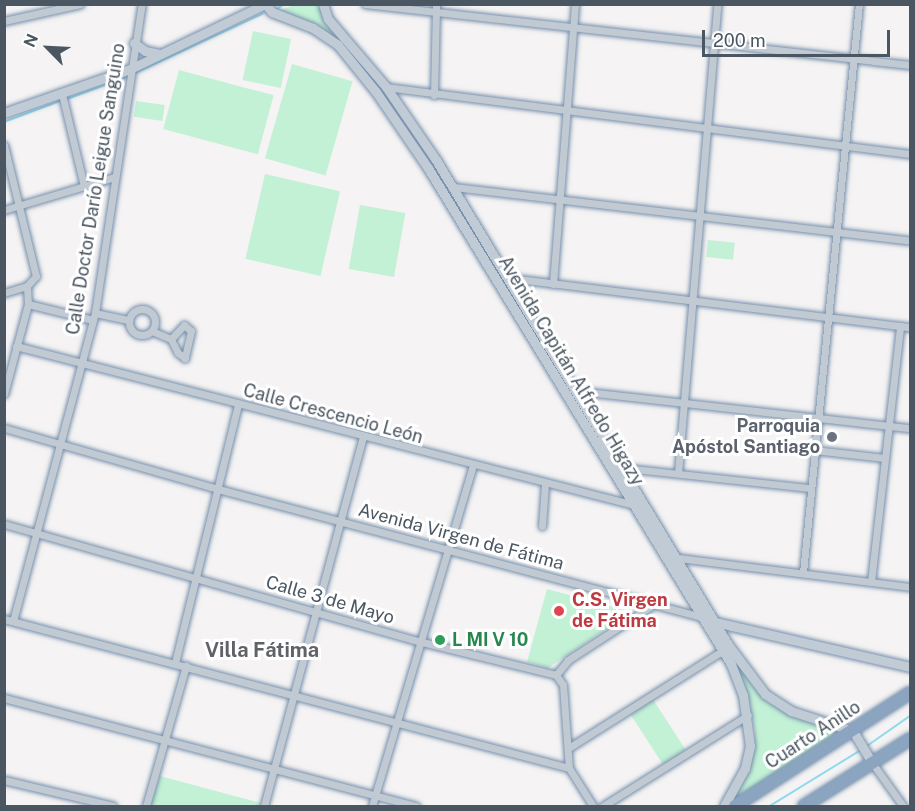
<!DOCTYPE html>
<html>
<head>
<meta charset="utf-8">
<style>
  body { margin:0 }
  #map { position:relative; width:915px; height:811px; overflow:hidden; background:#f5f3f3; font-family:"Public Sans",sans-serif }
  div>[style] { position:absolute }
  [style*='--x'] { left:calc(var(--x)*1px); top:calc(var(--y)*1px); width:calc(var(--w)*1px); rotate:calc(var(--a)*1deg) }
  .green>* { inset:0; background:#c3f1d5; transform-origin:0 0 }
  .stream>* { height:1.5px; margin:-0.75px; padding:0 0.75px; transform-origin:0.75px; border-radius:0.75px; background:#90daee }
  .roads { filter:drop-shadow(0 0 2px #7690ad) drop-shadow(0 0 2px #7690ad) }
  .street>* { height:7px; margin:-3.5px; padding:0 3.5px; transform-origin:3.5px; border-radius:3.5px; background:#c1cad2 }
  .street>.ring { margin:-3.5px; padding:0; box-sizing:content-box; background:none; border:7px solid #c1cad2; border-radius:50% }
  .secondary>* { height:9px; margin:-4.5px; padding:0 4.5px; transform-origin:4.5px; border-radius:4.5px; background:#c1cbd6 }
  .highway>* { height:12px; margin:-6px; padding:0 6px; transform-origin:6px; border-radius:6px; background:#8ba5c1 }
  .dots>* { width:16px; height:16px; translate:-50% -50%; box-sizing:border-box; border:3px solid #fff; border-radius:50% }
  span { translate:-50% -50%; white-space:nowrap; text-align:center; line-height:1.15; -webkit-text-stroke:6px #fff; paint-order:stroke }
  .street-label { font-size:18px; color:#4a5661 }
  .worship-label { font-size:18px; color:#5b616d; font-weight:700 }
  .right { translate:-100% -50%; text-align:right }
  .health-label { font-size:18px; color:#be3a42; font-weight:700 }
  .left { translate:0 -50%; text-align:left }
  .leisure-label { font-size:18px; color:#27864d; font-weight:700 }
  .neighbourhood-label { font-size:20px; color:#5f6368; font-weight:700 }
  .frame { position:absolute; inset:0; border:6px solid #4a5661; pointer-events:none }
  .north { position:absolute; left:18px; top:18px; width:60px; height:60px; -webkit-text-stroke:4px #fff; paint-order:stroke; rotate:294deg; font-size:16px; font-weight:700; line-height:24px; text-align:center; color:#4a5661 }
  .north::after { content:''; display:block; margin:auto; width:21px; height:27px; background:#4a5661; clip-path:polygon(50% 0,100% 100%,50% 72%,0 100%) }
  .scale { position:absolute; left:702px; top:30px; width:188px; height:27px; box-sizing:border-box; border:3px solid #4a5661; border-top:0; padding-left:8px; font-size:18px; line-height:21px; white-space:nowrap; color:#4a5661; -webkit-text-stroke:4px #fff; paint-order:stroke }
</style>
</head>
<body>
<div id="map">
  <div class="green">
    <i style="clip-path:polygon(294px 5px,318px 5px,334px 37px,279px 11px)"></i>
    <i style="left:253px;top:31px;width:39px;height:50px;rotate:12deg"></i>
    <i style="left:292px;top:64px;width:63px;height:98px;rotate:16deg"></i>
    <i style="left:179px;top:70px;width:98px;height:61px;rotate:15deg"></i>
    <i style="left:136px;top:101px;width:29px;height:16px;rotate:8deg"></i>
    <i style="left:265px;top:174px;width:77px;height:87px;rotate:13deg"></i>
    <i style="left:360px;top:205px;width:46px;height:65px;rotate:10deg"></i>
    <i style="left:708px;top:240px;width:27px;height:17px;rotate:6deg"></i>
    <i style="clip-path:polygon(547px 589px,632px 612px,548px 668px,527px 662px)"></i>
    <i style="clip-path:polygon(729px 653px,768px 703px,839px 735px,733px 800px,753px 758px,755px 730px,749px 701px)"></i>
    <i style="left:652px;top:698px;width:62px;height:27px;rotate:57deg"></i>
    <i style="clip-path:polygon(160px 776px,261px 803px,260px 806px,150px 806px)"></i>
  </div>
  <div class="stream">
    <i style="--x:277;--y:9;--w:9;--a:-36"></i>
    <i style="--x:135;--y:73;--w:140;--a:-24.9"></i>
    <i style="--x:67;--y:99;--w:61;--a:-20.2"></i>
    <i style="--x:4;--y:122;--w:60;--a:-20.6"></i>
    <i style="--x:867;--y:746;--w:52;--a:-34.9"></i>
    <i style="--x:770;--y:806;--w:107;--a:-31.6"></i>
  </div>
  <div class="roads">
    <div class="street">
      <i style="--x:365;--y:4;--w:548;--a:6.39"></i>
      <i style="--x:4;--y:21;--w:78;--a:-12.6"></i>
      <i style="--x:386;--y:87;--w:528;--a:7.29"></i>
      <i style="--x:62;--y:94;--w:95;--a:76.6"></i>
      <i style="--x:434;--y:95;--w:91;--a:-88.7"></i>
      <i style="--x:4;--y:145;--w:135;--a:76.3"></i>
      <i style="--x:36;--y:276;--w:13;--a:132"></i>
      <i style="--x:27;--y:286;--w:18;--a:87"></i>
      <i style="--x:28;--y:304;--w:93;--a:104.9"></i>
      <i style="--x:453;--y:187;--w:460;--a:6.7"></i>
      <i style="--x:4;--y:210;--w:116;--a:-16.6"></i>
      <i style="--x:509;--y:278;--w:404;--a:7"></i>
      <i style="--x:553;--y:284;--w:281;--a:-85.5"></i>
      <i style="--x:4;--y:293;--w:24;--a:-17"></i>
      <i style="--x:28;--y:304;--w:67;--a:13.8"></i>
      <i class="ring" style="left:129px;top:309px;width:19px;height:19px"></i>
      <i style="--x:95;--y:313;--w:35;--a:12"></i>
      <i style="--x:184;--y:325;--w:9;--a:41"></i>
      <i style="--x:191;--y:331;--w:28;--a:103"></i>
      <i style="--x:185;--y:358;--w:9;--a:-144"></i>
      <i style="--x:178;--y:353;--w:16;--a:-117"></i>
      <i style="--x:171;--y:339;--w:19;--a:-47"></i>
      <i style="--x:152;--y:331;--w:21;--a:23"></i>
      <i style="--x:16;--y:346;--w:642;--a:14.43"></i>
      <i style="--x:578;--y:395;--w:9;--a:-18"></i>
      <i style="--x:587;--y:392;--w:325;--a:6.4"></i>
      <i style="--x:4;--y:428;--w:223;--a:15.9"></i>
      <i style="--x:218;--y:489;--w:501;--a:14.81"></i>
      <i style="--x:814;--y:450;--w:71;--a:6.4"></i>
      <i style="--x:624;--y:473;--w:11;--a:-22"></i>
      <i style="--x:634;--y:469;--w:176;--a:6.2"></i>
      <i style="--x:678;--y:473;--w:471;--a:-85.2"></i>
      <i style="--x:4;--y:524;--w:434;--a:15.8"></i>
      <i style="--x:422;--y:642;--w:138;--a:13.8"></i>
      <i style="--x:556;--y:675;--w:12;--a:55"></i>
      <i style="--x:563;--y:685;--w:83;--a:85.9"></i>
      <i style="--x:542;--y:526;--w:42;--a:-85.9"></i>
      <i style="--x:678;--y:558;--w:234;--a:7.1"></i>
      <i style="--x:803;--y:573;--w:572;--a:-84.38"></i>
      <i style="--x:871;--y:582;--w:258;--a:-83.5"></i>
      <i style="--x:4;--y:619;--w:584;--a:14.77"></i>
      <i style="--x:13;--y:621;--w:319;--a:-75.1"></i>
      <i style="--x:95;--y:313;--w:313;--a:-81.4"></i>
      <i style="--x:175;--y:663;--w:267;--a:-76.3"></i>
      <i style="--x:556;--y:675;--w:19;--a:-51"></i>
      <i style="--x:568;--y:660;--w:99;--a:-33"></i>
      <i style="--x:4;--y:698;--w:426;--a:14.7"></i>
      <i style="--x:570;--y:747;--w:183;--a:-32.3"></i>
      <i style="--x:873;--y:764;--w:52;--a:54.5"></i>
      <i style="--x:569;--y:768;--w:45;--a:57.7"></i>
      <i style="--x:4;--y:780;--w:112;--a:13.4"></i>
      <i style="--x:146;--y:806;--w:146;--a:-74.1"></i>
      <i style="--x:264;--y:806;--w:382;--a:-75"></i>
      <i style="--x:372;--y:806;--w:356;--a:-73.5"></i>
      <i style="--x:603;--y:806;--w:171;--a:-32.1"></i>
    </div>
    <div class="secondary">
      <i style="--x:323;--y:4;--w:16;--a:72"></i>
      <i style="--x:328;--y:19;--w:89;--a:49.5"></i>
      <i style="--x:386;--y:87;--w:88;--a:55.6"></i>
      <i style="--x:436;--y:160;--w:567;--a:58.92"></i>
      <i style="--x:729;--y:646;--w:60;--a:53.1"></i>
      <i style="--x:765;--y:694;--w:31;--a:33"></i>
      <i style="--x:791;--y:711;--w:65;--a:17.9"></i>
      <i style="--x:853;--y:731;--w:39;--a:59"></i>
      <i style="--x:134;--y:43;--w:14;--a:36"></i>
      <i style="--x:145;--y:51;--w:16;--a:11"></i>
      <i style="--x:4;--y:113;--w:133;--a:-19.2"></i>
      <i style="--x:130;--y:69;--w:150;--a:-25.7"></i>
      <i style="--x:265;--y:4;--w:11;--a:49"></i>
      <i style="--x:272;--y:12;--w:44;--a:21.3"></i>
      <i style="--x:313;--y:28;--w:30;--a:34"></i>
      <i style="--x:338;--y:45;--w:60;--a:51"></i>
      <i style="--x:376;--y:92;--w:92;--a:55.6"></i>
      <i style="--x:428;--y:168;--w:581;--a:58.58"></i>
      <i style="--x:731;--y:664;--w:33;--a:69"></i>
      <i style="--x:743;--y:695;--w:51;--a:82.2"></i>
      <i style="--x:750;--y:746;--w:23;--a:103"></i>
      <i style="--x:745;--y:768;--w:43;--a:118.9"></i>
      <i style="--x:715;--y:622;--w:200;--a:13"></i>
    </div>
    <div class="highway">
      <i style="--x:735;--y:806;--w:208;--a:-32.9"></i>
      <i style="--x:804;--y:806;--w:125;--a:-32.3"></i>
    </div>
  </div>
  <div class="dots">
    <i style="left:832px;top:437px;background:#6b7280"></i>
    <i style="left:559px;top:611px;background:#e0444e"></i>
    <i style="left:440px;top:640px;background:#2e9e5b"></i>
  </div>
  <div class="street-label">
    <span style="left:96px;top:189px;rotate:-81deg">Calle Doctor Darío Leigue Sanguino</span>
    <span style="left:571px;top:371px;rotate:59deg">Avenida Capitán Alfredo Higazy</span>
    <span style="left:333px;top:414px;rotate:15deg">Calle Crescencio León</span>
    <span style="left:461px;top:537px;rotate:15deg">Avenida Virgen de Fátima</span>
    <span style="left:330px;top:600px;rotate:16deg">Calle 3 de Mayo</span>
    <span style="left:813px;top:735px;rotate:-33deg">Cuarto Anillo</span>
  </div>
  <div class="worship-label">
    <span class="right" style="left:820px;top:437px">Parroquia<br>Apóstol Santiago</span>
  </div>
  <div class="health-label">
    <span class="left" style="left:572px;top:611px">C.S. Virgen<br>de Fátima</span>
  </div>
  <div class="leisure-label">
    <span class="left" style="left:452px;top:640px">L MI V 10</span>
  </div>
  <div class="neighbourhood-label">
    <span style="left:262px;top:650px">Villa Fátima</span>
  </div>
  <div class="frame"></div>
  <div class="north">N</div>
  <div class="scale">200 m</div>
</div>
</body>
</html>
